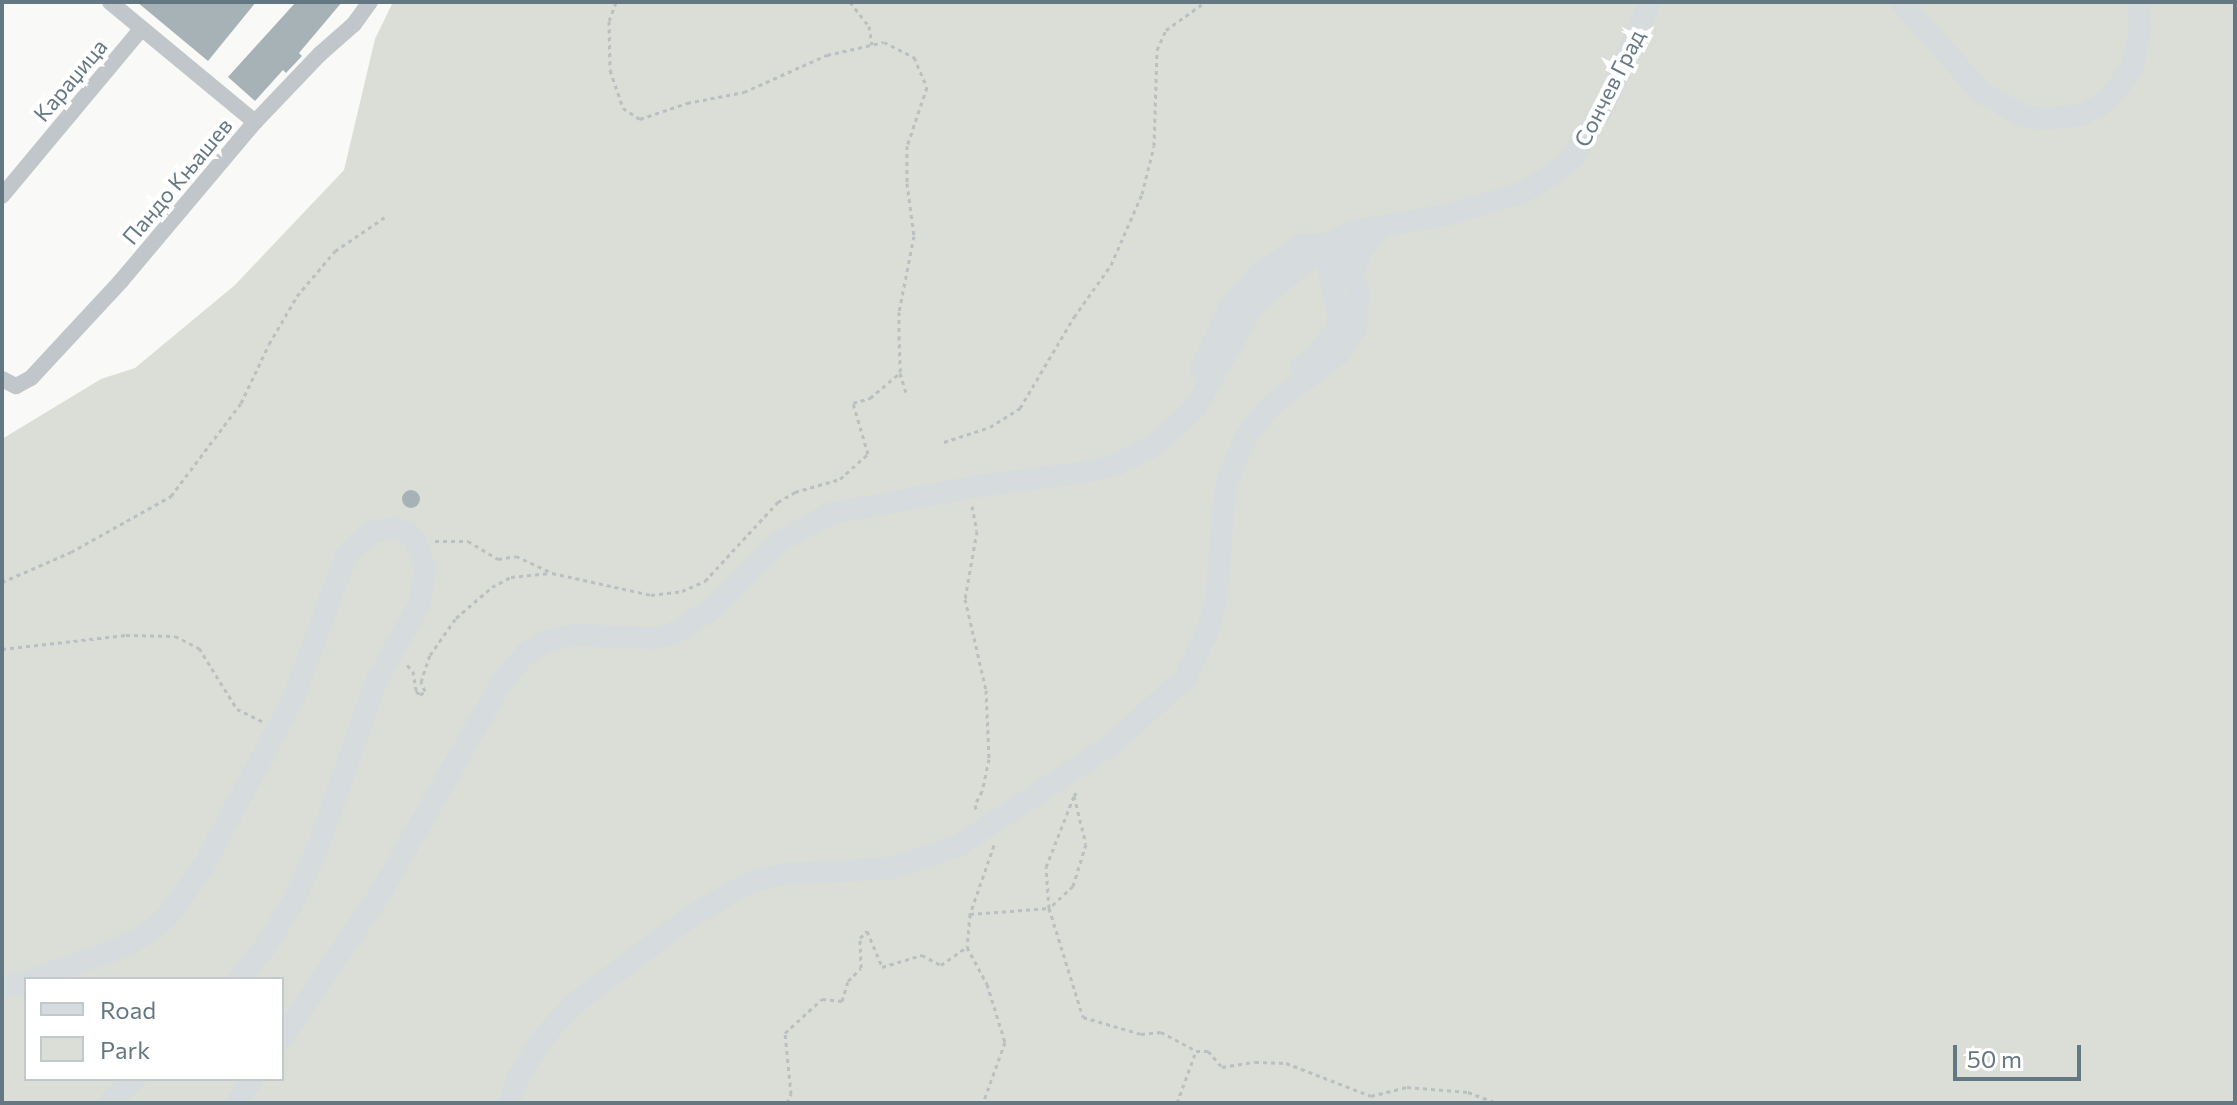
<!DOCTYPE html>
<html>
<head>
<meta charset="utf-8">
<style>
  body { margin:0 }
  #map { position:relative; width:2237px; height:1105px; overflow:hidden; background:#f9f9f7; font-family:Commissioner,sans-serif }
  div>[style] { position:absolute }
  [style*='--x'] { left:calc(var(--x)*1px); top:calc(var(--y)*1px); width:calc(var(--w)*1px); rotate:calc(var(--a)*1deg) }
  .green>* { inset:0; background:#daded6 }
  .building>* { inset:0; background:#a7b2b7 }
  .round { border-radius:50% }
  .path>* { height:3px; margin-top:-1.5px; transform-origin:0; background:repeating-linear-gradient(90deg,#babfc1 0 4px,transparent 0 8px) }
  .street>* { height:16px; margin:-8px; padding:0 8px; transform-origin:8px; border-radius:8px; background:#c0c6c9 }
  .secondary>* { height:22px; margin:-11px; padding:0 11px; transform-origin:11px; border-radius:11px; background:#d6dbde }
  span { translate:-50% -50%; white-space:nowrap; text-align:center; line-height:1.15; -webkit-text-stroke:8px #fff; paint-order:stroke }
  .street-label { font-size:22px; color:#647883 }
  .frame { position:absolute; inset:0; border:4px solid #647883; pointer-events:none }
  .legend { position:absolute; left:24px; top:977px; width:260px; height:104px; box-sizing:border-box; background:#fff; border:2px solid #c1c9cd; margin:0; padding:10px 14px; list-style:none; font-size:24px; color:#647883 }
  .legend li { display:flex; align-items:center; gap:16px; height:40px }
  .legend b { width:40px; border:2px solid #c1c9cd }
  .scale { position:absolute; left:1953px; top:1045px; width:128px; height:36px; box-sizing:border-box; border:4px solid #647883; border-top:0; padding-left:10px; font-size:24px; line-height:28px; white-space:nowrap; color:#647883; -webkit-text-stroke:6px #fff; paint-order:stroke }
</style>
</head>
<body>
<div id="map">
  <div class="green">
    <i style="clip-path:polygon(evenodd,393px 2px,2235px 2px,2235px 1103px,2px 1103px,2px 439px,101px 379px,135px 368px,235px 285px,344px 170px,375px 39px,393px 2px,26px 979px,282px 979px,282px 1079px,26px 1079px,26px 979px)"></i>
  </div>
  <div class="building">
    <i style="clip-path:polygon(137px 2px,256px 2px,208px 61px)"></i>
    <i style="clip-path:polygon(296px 2px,342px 2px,299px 53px,302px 56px,286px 73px,283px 70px,255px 101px,228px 77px)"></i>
    <i class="round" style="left:402px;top:490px;width:18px;height:18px"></i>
  </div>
  <div class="path">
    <i style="--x:616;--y:2;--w:20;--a:110"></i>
    <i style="--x:609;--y:21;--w:49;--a:88.8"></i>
    <i style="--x:610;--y:70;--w:40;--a:71.1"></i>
    <i style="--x:623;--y:108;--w:20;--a:33"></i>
    <i style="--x:640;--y:119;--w:50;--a:-18.8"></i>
    <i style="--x:687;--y:103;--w:58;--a:-10.9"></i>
    <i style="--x:744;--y:92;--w:91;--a:-24"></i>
    <i style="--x:827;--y:55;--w:58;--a:-12.8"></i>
    <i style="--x:884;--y:42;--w:34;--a:27"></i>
    <i style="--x:914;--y:57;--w:33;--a:67"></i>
    <i style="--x:927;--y:87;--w:62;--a:108.7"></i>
    <i style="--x:907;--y:146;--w:37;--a:90"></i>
    <i style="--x:907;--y:183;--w:53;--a:82.5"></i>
    <i style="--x:914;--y:236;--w:77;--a:101.2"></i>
    <i style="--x:899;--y:312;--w:24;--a:90"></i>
    <i style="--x:899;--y:336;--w:37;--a:88"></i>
    <i style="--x:900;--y:373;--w:24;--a:73"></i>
    <i style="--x:850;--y:2;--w:31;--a:52"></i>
    <i style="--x:869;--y:26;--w:19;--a:81"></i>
    <i style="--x:944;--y:442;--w:48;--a:-18.1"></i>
    <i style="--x:990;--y:427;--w:36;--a:-32"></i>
    <i style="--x:1020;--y:408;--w:106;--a:-59.3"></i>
    <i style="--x:1074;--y:317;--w:64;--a:-54.6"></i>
    <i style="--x:1111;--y:265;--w:77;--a:-66.4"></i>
    <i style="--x:1142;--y:194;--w:49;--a:-76"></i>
    <i style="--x:1154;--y:146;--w:96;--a:-88.2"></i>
    <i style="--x:1157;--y:50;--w:22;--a:-66"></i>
    <i style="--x:1166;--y:30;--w:48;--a:-35.7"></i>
    <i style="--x:972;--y:506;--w:25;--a:79"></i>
    <i style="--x:977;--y:531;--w:69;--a:100"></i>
    <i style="--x:965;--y:599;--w:93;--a:77"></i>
    <i style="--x:986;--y:690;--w:69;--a:87.5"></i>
    <i style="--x:989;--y:759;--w:33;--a:102"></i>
    <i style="--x:982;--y:791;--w:16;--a:117"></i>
    <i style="--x:975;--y:805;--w:7;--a:74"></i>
    <i style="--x:435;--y:541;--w:33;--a:0"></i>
    <i style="--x:468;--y:541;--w:35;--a:31"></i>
    <i style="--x:498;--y:559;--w:18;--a:-9"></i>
    <i style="--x:516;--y:556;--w:40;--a:25"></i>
    <i style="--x:552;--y:573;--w:101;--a:12.5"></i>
    <i style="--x:651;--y:595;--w:31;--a:-7"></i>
    <i style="--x:682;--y:591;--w:25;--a:-23"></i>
    <i style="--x:705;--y:581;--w:108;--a:-47.3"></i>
    <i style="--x:778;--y:502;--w:20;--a:-30"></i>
    <i style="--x:795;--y:492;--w:47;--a:-16.1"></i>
    <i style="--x:840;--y:479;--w:38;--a:-42"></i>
    <i style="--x:868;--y:454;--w:53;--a:-106.4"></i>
    <i style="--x:853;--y:403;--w:18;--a:-16"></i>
    <i style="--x:870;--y:398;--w:39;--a:-40"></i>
    <i style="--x:2;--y:582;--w:75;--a:-23.5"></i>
    <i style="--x:71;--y:552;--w:115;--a:-29.2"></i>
    <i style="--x:171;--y:496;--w:116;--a:-53"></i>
    <i style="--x:241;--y:403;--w:65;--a:-64.6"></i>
    <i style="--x:269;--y:344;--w:56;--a:-59.7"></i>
    <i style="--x:297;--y:296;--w:59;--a:-49.8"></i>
    <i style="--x:335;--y:251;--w:64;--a:-34.2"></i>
    <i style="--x:2;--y:649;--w:125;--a:-6.4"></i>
    <i style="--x:126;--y:635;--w:49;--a:1.2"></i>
    <i style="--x:175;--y:636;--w:27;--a:27"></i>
    <i style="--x:199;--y:648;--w:72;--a:58.1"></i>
    <i style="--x:237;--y:709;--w:28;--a:26"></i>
    <i style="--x:407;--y:665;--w:8;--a:45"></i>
    <i style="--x:413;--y:671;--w:20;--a:81"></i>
    <i style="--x:416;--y:691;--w:6;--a:45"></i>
    <i style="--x:420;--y:695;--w:6;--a:-39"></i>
    <i style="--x:425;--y:691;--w:10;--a:-114"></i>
    <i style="--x:421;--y:682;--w:28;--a:-72"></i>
    <i style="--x:430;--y:655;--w:45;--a:-54.9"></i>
    <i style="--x:456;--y:618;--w:48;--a:-40.7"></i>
    <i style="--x:492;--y:587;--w:21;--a:-28"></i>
    <i style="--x:511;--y:577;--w:39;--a:-6"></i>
    <i style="--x:1074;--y:796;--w:49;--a:76"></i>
    <i style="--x:1086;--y:844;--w:44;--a:107.2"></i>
    <i style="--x:1073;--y:886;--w:33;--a:137"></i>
    <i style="--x:1049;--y:908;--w:41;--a:-94.2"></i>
    <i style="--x:1046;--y:867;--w:76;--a:-68.5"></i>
    <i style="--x:1074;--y:796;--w:4;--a:-56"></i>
    <i style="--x:994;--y:845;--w:73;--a:109.2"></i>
    <i style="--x:970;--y:914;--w:79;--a:-4.3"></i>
    <i style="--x:1049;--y:908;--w:114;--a:72.7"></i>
    <i style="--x:1083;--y:1017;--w:60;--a:16.3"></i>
    <i style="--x:1141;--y:1034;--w:20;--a:-6"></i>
    <i style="--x:1161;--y:1032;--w:40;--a:28"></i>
    <i style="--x:1196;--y:1051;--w:12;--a:0"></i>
    <i style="--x:1208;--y:1051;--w:21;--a:49"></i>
    <i style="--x:1222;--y:1067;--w:33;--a:-9"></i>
    <i style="--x:1255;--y:1062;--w:31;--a:2"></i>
    <i style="--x:1286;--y:1063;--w:91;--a:21.2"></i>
    <i style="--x:1371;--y:1096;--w:37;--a:-14"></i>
    <i style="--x:1407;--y:1087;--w:61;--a:4.7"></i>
    <i style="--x:1468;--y:1092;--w:30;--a:21"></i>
    <i style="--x:970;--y:914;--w:33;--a:95"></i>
    <i style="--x:967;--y:947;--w:42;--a:61.6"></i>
    <i style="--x:987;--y:984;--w:61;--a:72.8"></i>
    <i style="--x:1005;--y:1042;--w:65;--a:109.8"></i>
    <i style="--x:787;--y:1103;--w:10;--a:-66"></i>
    <i style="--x:791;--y:1094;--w:61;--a:-95.6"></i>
    <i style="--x:785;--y:1033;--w:50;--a:-42.6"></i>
    <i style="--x:822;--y:999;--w:20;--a:6"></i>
    <i style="--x:842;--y:1001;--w:21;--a:-73"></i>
    <i style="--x:848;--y:981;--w:18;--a:-45"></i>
    <i style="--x:861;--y:968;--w:30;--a:-92"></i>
    <i style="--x:860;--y:938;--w:10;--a:-45"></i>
    <i style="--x:867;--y:931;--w:39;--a:67"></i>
    <i style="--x:882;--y:967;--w:42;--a:-16.7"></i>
    <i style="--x:922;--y:955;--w:21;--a:28"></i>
    <i style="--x:941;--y:965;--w:32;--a:-35"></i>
    <i style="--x:1177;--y:1103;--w:55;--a:-69.9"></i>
  </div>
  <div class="street">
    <i style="--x:110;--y:2;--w:188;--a:39.6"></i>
    <i style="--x:2;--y:196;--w:217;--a:-50.2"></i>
    <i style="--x:2;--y:379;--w:16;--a:27"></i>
    <i style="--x:16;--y:386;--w:17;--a:-28"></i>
    <i style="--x:31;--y:378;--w:132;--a:-47.1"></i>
    <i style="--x:121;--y:281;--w:208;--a:-49.9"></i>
    <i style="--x:255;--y:122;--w:94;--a:-46.3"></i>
    <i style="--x:320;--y:54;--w:45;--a:-41.4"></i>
    <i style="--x:354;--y:24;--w:27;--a:-54"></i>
  </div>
  <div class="secondary">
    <i style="--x:1901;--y:2;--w:123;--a:48.3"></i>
    <i style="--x:1983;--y:94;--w:47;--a:28.2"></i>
    <i style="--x:2024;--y:116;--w:21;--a:8"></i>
    <i style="--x:2045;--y:119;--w:39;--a:-7"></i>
    <i style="--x:2084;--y:114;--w:21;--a:-29"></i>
    <i style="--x:2102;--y:104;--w:23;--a:-45"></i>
    <i style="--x:2118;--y:88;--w:27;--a:-57"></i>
    <i style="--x:2133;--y:65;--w:38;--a:-79"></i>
    <i style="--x:2140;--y:28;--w:26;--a:-92"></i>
    <i style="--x:1353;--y:272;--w:24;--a:-68"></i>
    <i style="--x:1362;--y:250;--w:28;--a:-51"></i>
    <i style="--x:1301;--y:367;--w:19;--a:-36"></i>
    <i style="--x:1316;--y:356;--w:31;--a:-53"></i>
    <i style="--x:1335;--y:331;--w:12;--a:-70"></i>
    <i style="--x:1339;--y:320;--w:62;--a:-101.1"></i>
    <i style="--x:1327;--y:259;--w:15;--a:-82"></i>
    <i style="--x:34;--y:979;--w:91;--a:-19.8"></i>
    <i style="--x:120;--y:948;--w:32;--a:-28"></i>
    <i style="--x:148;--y:933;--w:26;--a:-40"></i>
    <i style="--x:168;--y:916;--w:60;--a:-54.5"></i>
    <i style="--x:203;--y:867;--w:158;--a:-61.7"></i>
    <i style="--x:278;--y:728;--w:38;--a:-63"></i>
    <i style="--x:295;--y:694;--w:147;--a:-69.7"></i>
    <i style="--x:346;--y:556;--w:35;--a:-44"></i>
    <i style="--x:371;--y:532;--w:24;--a:-9"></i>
    <i style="--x:395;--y:528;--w:13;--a:18"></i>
    <i style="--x:407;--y:532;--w:11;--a:45"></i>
    <i style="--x:415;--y:540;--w:29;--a:70"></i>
    <i style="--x:425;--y:567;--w:36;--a:98"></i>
    <i style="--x:420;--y:603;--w:90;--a:119.1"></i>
    <i style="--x:376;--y:682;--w:180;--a:109.4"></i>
    <i style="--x:316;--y:852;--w:53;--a:114.6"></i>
    <i style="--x:294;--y:900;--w:54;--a:121.3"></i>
    <i style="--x:266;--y:946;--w:43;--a:129.3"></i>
    <i style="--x:2;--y:988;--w:25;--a:-16"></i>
    <i style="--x:282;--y:1038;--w:174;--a:-55.8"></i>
    <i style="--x:380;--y:894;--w:247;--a:-60.1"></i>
    <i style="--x:503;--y:680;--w:35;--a:-49"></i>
    <i style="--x:526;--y:654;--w:26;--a:-31"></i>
    <i style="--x:548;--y:641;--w:26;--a:-13"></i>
    <i style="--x:573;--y:635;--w:82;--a:2.1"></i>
    <i style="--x:655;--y:638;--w:17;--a:-13"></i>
    <i style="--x:672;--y:634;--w:47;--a:-32"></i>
    <i style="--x:712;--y:609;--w:95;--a:-45"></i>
    <i style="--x:779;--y:542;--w:57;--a:-29.2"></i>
    <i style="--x:829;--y:514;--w:153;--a:-10.6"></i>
    <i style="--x:979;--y:486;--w:101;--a:-7.4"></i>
    <i style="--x:1079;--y:473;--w:35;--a:-12"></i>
    <i style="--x:1113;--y:466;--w:46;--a:-26"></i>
    <i style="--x:1154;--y:446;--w:56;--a:-42.8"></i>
    <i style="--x:1195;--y:408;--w:121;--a:-60.3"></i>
    <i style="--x:1255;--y:303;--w:95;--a:-38.6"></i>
    <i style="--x:1329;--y:244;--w:27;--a:-28"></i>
    <i style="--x:1353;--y:231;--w:95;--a:-9.7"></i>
    <i style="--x:1447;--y:215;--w:75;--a:-16.3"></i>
    <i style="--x:1519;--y:194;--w:38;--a:-30"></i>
    <i style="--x:1552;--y:175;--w:27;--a:-39"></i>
    <i style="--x:1573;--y:158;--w:69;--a:-59.7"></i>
    <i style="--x:1608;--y:98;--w:105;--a:-66.4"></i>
    <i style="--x:109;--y:1103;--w:35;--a:-43"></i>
    <i style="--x:236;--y:1103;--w:29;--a:-55"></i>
    <i style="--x:509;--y:1103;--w:29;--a:-70"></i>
    <i style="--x:519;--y:1076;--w:42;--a:-58.6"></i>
    <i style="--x:541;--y:1040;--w:50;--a:-47.4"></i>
    <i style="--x:575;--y:1003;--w:144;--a:-36.8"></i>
    <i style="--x:690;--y:917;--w:67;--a:-30.4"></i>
    <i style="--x:748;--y:883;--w:38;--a:-14"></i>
    <i style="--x:785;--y:874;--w:107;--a:-3.2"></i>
    <i style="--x:892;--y:868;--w:70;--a:-18.4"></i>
    <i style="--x:958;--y:846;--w:183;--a:-33.4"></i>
    <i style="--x:1111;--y:745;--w:100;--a:-42.2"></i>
    <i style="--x:1185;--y:678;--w:50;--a:-63.9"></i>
    <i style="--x:1207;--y:633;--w:33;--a:-74"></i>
    <i style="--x:1216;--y:601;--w:110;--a:-85.3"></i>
    <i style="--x:1225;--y:491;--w:35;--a:-72"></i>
    <i style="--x:1236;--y:458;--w:28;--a:-64"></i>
    <i style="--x:1248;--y:433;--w:33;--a:-51"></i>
    <i style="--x:1269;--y:407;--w:89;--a:-37.3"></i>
    <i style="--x:1340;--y:353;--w:32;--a:-58"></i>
    <i style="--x:1357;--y:326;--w:37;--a:-88"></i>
    <i style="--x:1358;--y:289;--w:41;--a:-114.7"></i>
    <i style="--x:1341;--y:252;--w:14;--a:-146"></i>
    <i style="--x:1329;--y:244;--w:28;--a:178"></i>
    <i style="--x:1301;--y:245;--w:52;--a:145.1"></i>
    <i style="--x:1258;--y:275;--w:43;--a:131.2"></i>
    <i style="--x:1230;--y:307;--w:68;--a:115.1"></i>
  </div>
  <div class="street-label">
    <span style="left:70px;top:80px;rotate:-50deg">Караџица</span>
    <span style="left:1609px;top:88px;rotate:-63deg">Сончев Град</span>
    <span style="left:177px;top:181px;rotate:-50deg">Пандо Књашев</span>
  </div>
  <div class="frame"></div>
  <ul class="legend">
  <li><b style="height:10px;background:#d6dbde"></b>Road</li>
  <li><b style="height:22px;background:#daded6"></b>Park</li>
  </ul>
  <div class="scale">50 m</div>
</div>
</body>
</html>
